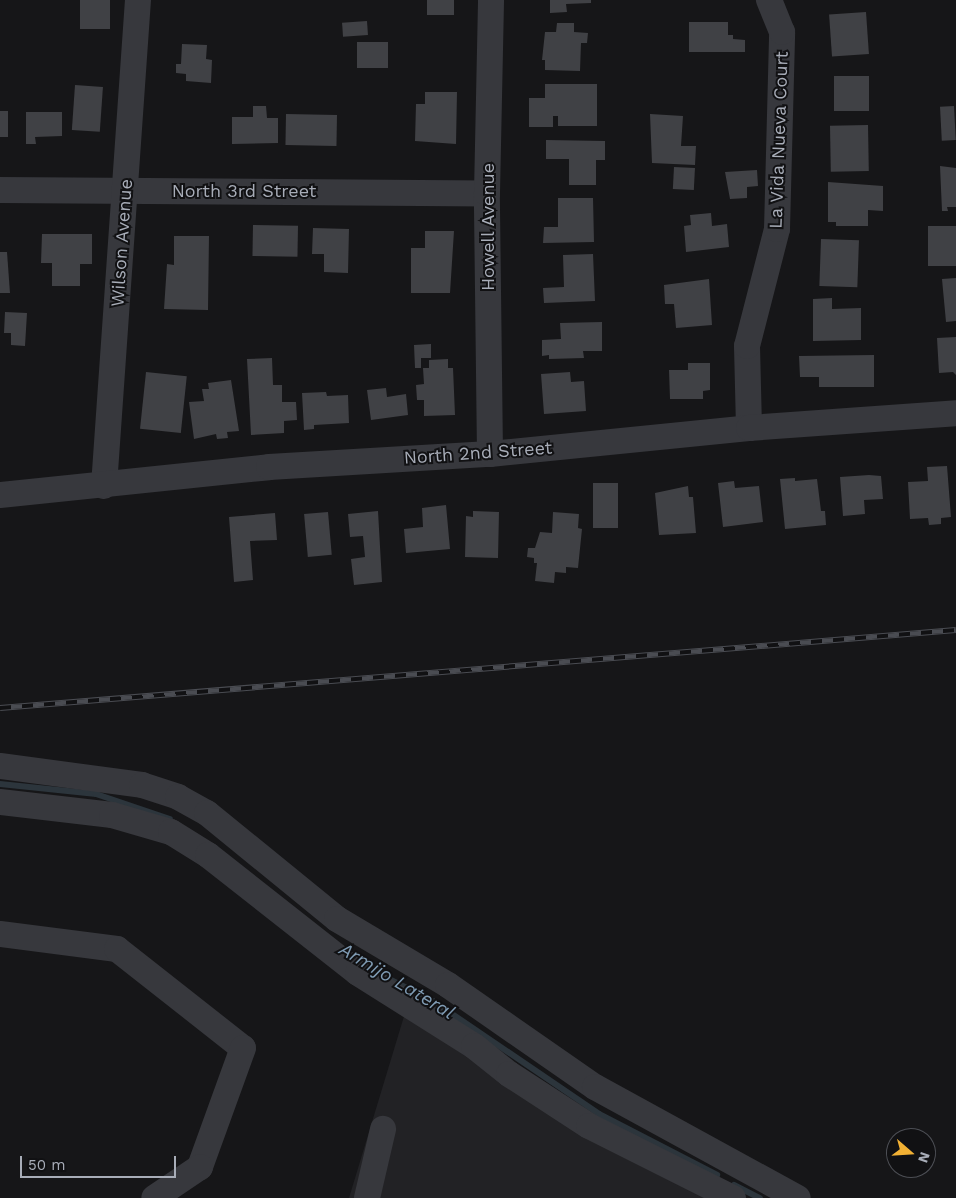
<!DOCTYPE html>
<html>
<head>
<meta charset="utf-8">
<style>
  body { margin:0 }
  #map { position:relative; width:956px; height:1198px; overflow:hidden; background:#161618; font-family:"Work Sans",sans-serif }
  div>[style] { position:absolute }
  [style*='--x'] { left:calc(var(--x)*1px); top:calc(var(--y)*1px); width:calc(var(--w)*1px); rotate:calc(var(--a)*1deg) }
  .built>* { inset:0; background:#222225 }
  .stream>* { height:6px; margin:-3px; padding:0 3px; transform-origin:3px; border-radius:3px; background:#2c353c }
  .building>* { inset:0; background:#404145; transform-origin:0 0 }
  .minor>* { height:26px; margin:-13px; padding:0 13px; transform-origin:13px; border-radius:13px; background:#37383d }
  .rail>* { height:5.5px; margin-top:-2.75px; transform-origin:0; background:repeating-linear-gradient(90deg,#111113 0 11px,#4a4c52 0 22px); box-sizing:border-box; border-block:1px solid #4a4c52 }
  span { translate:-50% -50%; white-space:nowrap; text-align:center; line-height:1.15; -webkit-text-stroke:4px #111113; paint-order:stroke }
  .street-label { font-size:18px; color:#a8adb8 }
  .water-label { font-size:19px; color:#7f9bb3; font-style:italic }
  .north { position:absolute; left:886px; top:1128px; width:50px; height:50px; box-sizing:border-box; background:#111113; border:1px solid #4d4f55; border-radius:50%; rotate:109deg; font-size:14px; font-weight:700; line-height:20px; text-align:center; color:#a8adb8 }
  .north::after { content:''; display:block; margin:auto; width:18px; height:22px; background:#f2b134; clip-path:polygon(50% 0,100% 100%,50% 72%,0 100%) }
  .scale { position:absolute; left:20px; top:1156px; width:156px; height:22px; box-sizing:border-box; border:2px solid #a8adb8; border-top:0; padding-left:6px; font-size:15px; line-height:18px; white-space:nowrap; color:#a8adb8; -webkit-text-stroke:4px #111113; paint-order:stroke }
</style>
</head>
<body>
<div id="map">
  <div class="built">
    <i style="clip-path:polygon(405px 1013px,736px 1198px,349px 1198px)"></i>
  </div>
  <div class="stream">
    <i style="--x:0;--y:784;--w:97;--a:5.9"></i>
    <i style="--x:96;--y:794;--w:78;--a:18.7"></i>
    <i style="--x:387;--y:978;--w:51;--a:26.6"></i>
    <i style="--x:433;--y:1001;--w:201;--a:34.2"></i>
    <i style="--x:599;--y:1114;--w:133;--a:27.3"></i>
    <i style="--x:734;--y:1185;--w:29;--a:27"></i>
  </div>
  <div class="building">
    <i style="left:80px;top:0;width:30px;height:29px"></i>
    <i style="left:427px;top:0;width:27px;height:15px"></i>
    <i style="clip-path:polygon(550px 0,591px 0,591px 3px,566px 4px,567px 12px,550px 13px)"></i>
    <i style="left:866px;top:12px;width:42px;height:37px;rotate:86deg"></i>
    <i style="left:367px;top:21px;width:14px;height:25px;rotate:86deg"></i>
    <i style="clip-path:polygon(689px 22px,728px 22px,728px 35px,733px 35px,733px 39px,745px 40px,745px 52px,689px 52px)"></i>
    <i style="clip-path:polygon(557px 23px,574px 23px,574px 32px,588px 33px,587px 43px,581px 43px,580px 71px,545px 70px,545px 60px,542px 60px,545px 32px,556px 32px)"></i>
    <i style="left:357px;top:42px;width:31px;height:26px"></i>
    <i style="clip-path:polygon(182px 44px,207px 45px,206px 59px,212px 60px,211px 83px,186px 81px,186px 74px,176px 73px,176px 64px,181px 64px)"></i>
    <i style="left:834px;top:76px;width:35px;height:35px"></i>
    <i style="clip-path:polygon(545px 84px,597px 84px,597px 126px,558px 126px,558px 116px,553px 116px,553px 127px,529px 127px,529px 98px,545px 98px)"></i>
    <i style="left:75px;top:85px;width:28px;height:45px;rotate:4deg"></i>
    <i style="clip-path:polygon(425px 92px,457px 92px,456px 144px,415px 141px,416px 104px,425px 104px)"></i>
    <i style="clip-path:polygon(253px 106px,266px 106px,267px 118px,278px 118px,278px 143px,232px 144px,232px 117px,253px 117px)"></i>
    <i style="left:954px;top:106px;width:34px;height:14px;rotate:87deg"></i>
    <i style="left:0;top:111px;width:8px;height:26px"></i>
    <i style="clip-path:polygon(26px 112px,62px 112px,62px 136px,35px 137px,36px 144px,26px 144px)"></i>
    <i style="left:286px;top:114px;width:51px;height:31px;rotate:1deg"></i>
    <i style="clip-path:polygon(650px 114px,683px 116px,681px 146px,696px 146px,695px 165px,652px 163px)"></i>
    <i style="left:868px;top:125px;width:46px;height:38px;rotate:89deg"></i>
    <i style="clip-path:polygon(546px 140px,605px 141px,605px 160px,596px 160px,596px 185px,569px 185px,569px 159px,546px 159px)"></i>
    <i style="clip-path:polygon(940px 166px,956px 168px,956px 207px,947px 207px,948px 211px,942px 211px)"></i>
    <i style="left:674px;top:167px;width:21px;height:22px;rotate:3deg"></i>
    <i style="clip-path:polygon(757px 170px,758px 186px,747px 187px,747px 198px,730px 199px,725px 172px)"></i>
    <i style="clip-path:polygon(828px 182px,883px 186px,883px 211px,868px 210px,868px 226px,836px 226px,836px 222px,828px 222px)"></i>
    <i style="clip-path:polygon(558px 198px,593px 198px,594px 242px,543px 243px,544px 227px,558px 227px)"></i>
    <i style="clip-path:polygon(711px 213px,712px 226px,727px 224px,729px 247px,686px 252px,684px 226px,691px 225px,690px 215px)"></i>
    <i style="left:253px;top:225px;width:45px;height:31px;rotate:1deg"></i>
    <i style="left:956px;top:226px;width:40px;height:28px;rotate:90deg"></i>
    <i style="clip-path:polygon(313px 228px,349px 229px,348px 273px,324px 272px,324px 254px,312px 254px)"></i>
    <i style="clip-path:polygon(425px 231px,454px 231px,450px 293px,411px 293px,411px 248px,425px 248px)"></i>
    <i style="clip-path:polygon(42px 234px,92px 234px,92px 264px,80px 264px,80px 286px,52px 286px,52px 263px,41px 263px)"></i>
    <i style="clip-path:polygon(174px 236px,209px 236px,208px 310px,164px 309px,167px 264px,174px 265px)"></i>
    <i style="left:821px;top:239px;width:38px;height:47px;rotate:2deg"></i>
    <i style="clip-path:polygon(0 252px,7px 252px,10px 293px,0 293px)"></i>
    <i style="clip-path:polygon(593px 254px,595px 301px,544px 303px,543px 288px,564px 287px,563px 255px)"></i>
    <i style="clip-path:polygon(956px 278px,956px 321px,946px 322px,942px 279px)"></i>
    <i style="clip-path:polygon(709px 279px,712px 325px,676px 328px,674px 304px,665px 304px,664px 285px)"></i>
    <i style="clip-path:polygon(832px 298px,832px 309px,861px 308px,861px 340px,813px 341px,813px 299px)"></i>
    <i style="clip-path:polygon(5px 312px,27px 313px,25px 346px,11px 345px,11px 333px,4px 333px)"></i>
    <i style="clip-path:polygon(602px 322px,602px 351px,583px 351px,584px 358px,549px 359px,549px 355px,542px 356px,542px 340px,561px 339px,560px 323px)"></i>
    <i style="clip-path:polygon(956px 337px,956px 375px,953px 372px,939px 373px,937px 338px)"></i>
    <i style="clip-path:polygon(431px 344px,431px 358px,421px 358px,421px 368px,415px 368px,414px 345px)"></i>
    <i style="clip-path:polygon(874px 355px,874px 387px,819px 387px,819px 377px,800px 377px,799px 356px)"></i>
    <i style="clip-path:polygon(272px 358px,273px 385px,282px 385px,282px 402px,296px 402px,297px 420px,284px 421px,284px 433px,251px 435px,247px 359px)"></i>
    <i style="clip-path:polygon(448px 359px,448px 368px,453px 368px,455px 415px,424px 416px,424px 400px,417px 400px,416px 385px,424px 384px,423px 368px,429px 368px,429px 360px)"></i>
    <i style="clip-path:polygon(688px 363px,710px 363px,710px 390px,703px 391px,703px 399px,670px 399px,669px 370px,688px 370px)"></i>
    <i style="left:146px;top:372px;width:41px;height:57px;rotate:6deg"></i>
    <i style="clip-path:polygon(570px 372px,571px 382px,584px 381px,586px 411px,544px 414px,541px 374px)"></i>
    <i style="clip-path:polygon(231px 380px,239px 431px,227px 432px,228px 438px,217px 439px,216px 434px,194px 439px,189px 402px,204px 401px,202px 389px,209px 389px,208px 383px)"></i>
    <i style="clip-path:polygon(386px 388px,387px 397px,406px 394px,408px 415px,371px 420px,367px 390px)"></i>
    <i style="clip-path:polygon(326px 392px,327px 396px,348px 395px,349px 423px,314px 425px,314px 429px,304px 430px,302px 393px)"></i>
    <i style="clip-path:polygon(947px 466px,951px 517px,941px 518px,941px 524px,929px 525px,928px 518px,910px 519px,908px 482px,928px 481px,927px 467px)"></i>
    <i style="clip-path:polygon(869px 475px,881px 476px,883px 499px,864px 500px,865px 514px,843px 516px,840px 477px)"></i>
    <i style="clip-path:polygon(795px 478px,795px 481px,817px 479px,821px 511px,825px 511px,826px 525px,785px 529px,780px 479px)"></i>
    <i style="clip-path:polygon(734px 481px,735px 488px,759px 486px,763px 522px,723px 527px,718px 483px)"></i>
    <i style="left:593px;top:483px;width:25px;height:45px"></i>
    <i style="clip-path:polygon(688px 486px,689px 497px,693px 497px,696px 533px,659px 535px,655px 493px)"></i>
    <i style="clip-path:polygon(446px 505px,450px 549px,406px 553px,404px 529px,423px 527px,422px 508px)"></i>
    <i style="clip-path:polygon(378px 511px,382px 582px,354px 585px,351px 559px,365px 557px,363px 536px,350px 537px,348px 514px)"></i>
    <i style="clip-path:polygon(473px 511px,499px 512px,498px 558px,465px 557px,466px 516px,473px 517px)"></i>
    <i style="left:328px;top:512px;width:43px;height:24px;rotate:85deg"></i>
    <i style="clip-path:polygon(553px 512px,579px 514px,578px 528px,582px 529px,578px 568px,566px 567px,566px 573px,555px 572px,554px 583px,535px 581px,537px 563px,534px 563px,534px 558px,527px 557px,528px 548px,535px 548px,540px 532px,552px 533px)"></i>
    <i style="clip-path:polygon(275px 513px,277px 540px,250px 541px,253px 580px,234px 582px,229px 517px)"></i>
  </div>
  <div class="minor">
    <i style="--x:0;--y:190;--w:487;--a:0.4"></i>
    <i style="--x:749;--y:428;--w:82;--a:-91.4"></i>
    <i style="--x:747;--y:346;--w:121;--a:-75.6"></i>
    <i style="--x:777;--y:229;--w:197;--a:-88.5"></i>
    <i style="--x:782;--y:32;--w:35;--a:-112"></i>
    <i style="--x:490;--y:454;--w:261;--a:-90.7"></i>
    <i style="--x:487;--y:193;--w:193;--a:-88.8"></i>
    <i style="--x:104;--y:486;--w:487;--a:-86"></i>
    <i style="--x:0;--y:495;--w:270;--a:-5.9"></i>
    <i style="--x:269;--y:467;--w:221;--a:-3.4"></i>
    <i style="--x:490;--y:454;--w:260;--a:-5.7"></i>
    <i style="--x:749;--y:428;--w:208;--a:-4.1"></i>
    <i style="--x:0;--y:766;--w:143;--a:7.6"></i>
    <i style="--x:142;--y:785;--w:38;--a:18"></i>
    <i style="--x:178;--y:797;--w:33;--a:29"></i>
    <i style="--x:207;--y:813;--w:168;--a:39.2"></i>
    <i style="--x:337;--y:919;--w:129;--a:30.7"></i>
    <i style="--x:448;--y:985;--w:179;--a:34.8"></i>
    <i style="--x:595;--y:1087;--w:231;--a:28.7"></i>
    <i style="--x:0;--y:802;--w:113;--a:6.6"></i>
    <i style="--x:112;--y:815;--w:61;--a:16.1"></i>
    <i style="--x:171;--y:832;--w:44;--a:31.9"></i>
    <i style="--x:208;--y:855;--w:191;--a:38.2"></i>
    <i style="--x:358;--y:973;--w:137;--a:32.2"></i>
    <i style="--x:474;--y:1046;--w:45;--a:38.7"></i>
    <i style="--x:509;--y:1074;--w:95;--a:33"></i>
    <i style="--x:589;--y:1126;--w:161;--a:26.6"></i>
    <i style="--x:0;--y:934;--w:118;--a:7.3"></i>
    <i style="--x:117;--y:949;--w:160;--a:38.2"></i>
    <i style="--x:243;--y:1048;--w:127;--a:109.9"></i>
    <i style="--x:200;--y:1167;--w:55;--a:146"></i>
    <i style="--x:367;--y:1198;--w:71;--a:-76.9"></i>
  </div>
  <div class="rail">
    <i style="--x:0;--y:708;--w:959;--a:-4.66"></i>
  </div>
  <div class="street-label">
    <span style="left:779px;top:140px;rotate:-88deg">La Vida Nueva Court</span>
    <span style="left:244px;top:191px">North 3rd Street</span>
    <span style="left:488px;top:227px;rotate:-90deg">Howell Avenue</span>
    <span style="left:122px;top:243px;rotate:-86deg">Wilson Avenue</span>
    <span style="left:478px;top:453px;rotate:-4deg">North 2nd Street</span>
  </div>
  <div class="water-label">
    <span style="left:397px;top:981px;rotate:31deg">Armijo Lateral</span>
  </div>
  <div class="north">N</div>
  <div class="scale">50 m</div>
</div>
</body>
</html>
